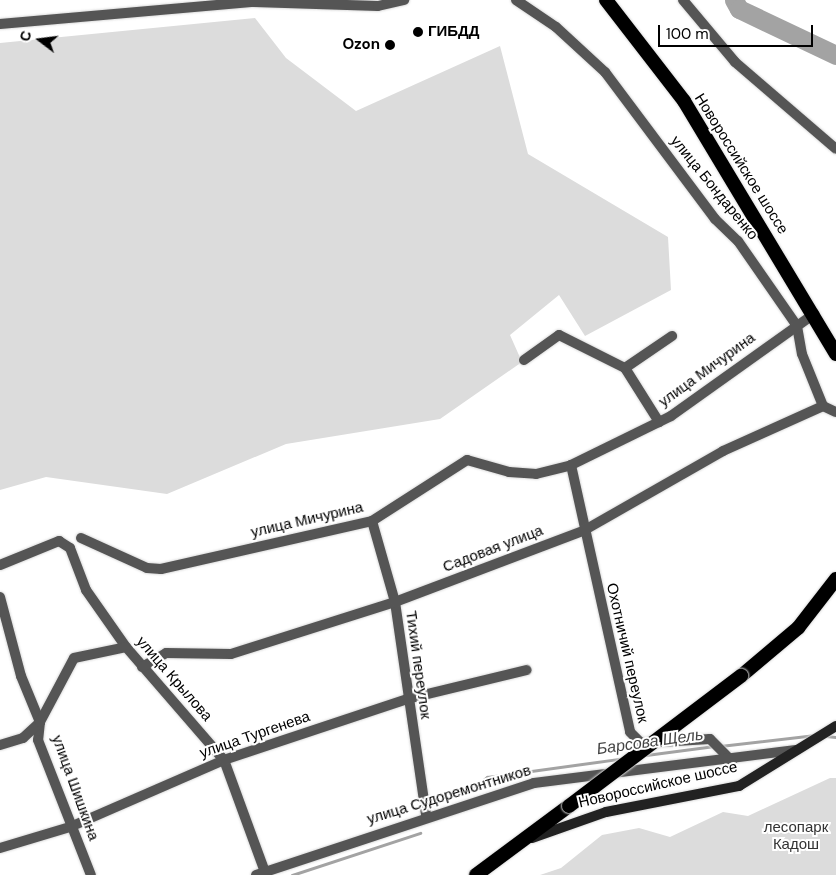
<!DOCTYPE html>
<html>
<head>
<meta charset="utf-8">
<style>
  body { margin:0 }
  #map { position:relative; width:836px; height:875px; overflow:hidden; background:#fff; font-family:"DM Sans",sans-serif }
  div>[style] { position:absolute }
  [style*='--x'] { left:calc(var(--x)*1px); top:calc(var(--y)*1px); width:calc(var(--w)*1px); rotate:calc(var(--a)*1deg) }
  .green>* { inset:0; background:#dcdcdc }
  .stream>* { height:3px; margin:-1.5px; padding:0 1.5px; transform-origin:1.5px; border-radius:1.5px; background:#a3a3a3 }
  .river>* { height:19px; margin:-9.5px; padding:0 9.5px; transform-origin:9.5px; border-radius:9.5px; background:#a3a3a3 }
  .roads { filter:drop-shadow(0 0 1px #dbdbdb) drop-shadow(0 0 1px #dbdbdb) }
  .minor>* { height:10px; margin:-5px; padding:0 5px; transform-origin:5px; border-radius:5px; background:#555 }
  .secondary>* { height:10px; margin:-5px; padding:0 5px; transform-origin:5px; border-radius:5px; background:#222 }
  .trunk>* { height:14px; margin:-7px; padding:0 7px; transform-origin:7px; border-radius:7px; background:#000 }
  .bridges { filter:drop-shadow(0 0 1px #dbdbdb) drop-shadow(0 0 1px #dbdbdb) }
  .trunk-bridge>* { height:14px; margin:-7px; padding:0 7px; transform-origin:7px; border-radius:7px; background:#000 }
  .dots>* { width:14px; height:14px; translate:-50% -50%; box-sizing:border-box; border:2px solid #fff; border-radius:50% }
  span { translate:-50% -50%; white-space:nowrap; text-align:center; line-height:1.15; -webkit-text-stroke:4px #fff; paint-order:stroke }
  .poi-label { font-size:15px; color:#000; font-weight:700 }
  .left { translate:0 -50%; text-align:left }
  .right { translate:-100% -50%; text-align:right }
  .street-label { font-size:15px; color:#000 }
  .park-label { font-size:15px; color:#333 }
  .water-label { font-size:16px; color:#444; font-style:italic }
  .north { position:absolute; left:15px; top:15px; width:50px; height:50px; -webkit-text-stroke:4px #fff; paint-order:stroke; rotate:285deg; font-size:14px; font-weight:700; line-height:20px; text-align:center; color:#000 }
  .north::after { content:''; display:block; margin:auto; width:18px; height:22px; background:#000; clip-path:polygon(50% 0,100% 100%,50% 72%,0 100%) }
  .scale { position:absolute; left:658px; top:25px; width:155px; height:22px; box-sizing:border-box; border:2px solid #000; border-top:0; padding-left:6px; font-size:15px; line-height:18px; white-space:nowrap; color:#000; -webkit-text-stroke:4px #fff; paint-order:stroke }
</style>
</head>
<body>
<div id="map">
  <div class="green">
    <i style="clip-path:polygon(255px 18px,286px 58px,356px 111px,500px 46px,528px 154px,668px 237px,671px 290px,585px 336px,559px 295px,510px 335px,522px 362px,440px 419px,286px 444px,167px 494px,46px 477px,0 490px,0 43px)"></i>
    <i style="clip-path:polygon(830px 778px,836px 778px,836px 875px,540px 875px,561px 868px,602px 835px,639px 828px,670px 837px,723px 812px,748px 816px)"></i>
  </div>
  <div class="stream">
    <i style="--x:826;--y:736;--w:10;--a:6"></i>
    <i style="--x:720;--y:746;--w:96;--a:-6.6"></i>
    <i style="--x:646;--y:755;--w:69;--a:-7.5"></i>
    <i style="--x:471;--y:790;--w:21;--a:-39"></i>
    <i style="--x:487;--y:777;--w:139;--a:-7.8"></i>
    <i style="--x:292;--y:875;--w:135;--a:-18.2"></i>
  </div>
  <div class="river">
    <i style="--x:734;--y:0;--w:10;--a:61"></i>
    <i style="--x:739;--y:9;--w:107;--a:25.4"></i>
  </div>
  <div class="roads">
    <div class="minor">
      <i style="--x:516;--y:0;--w:48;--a:34"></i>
      <i style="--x:556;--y:27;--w:67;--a:42.6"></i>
      <i style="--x:605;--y:72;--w:184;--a:53.2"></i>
      <i style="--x:715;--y:219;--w:32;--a:44"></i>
      <i style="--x:738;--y:241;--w:103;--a:55.2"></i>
      <i style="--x:797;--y:326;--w:28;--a:80"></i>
      <i style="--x:802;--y:354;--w:56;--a:68"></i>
      <i style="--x:683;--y:0;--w:81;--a:50"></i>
      <i style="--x:735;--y:62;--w:133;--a:40.7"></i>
      <i style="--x:0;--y:24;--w:255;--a:-5"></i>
      <i style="--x:254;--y:2;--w:124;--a:1.8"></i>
      <i style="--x:378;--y:6;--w:27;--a:-13"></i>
      <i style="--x:524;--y:360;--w:43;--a:-35.5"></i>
      <i style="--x:559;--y:335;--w:74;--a:26.6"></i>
      <i style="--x:625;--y:368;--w:57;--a:-34.2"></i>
      <i style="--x:625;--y:368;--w:64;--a:57.8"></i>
      <i style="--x:823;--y:406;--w:14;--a:25"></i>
      <i style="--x:571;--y:465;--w:273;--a:77.5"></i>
      <i style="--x:630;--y:732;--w:16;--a:45"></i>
      <i style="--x:641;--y:743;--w:69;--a:-3.3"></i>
      <i style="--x:710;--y:739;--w:31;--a:45"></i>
      <i style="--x:372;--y:521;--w:84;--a:74.1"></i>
      <i style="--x:395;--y:602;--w:215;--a:81.7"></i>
      <i style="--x:81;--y:538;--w:72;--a:24.4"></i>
      <i style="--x:147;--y:568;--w:14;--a:4"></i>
      <i style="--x:161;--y:569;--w:216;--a:-12.8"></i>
      <i style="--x:372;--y:521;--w:113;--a:-32.7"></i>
      <i style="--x:467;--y:460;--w:44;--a:15.9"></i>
      <i style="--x:509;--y:472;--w:27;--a:4"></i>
      <i style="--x:536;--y:474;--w:36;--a:-14"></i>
      <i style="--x:571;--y:465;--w:111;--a:-26.1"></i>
      <i style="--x:671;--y:416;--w:176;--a:-35.5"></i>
      <i style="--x:0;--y:565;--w:64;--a:-22.1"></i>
      <i style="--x:59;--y:541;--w:13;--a:32"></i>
      <i style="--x:70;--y:548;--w:45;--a:69.1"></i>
      <i style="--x:86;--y:590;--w:70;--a:54.9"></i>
      <i style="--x:126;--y:647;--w:150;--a:49.1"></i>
      <i style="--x:224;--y:760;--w:119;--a:69.9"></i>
      <i style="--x:0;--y:597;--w:82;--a:75.1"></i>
      <i style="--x:21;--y:676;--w:50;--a:67.6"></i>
      <i style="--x:40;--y:722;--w:18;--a:96"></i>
      <i style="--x:38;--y:740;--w:145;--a:68.6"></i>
      <i style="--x:142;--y:667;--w:28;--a:-30"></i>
      <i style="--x:166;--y:653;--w:65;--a:0.9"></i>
      <i style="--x:231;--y:654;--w:172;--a:-17.6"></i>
      <i style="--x:395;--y:602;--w:201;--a:-20.7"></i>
      <i style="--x:583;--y:531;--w:161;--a:-29.7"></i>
      <i style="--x:723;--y:451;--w:110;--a:-24.2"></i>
      <i style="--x:0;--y:745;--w:24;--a:-17"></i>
      <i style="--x:23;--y:738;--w:23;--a:-43"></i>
      <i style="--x:40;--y:722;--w:72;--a:-62"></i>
      <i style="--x:74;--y:658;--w:53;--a:-11.9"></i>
      <i style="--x:0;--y:848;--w:73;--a:-16.7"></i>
      <i style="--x:70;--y:827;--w:168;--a:-23.5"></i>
      <i style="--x:224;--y:760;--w:193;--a:-18.4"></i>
      <i style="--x:407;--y:699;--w:123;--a:-13.6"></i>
      <i style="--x:256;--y:875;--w:293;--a:-18.3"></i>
      <i style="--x:534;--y:783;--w:264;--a:-7.2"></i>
    </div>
    <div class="secondary">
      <i style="--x:532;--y:838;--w:78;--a:-19.4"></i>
      <i style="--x:606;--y:812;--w:136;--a:-11.1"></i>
      <i style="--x:739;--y:786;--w:114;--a:-31.7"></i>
    </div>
    <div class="trunk">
      <i style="--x:606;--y:0;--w:128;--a:52.3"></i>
      <i style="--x:684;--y:101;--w:295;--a:59"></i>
      <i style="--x:741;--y:676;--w:75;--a:-40.1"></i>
      <i style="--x:798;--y:628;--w:62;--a:-52.2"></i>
      <i style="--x:476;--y:875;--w:116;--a:-36.6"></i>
    </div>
  </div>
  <div class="bridges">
    <div class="trunk-bridge">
      <i style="--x:569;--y:806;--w:216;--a:-37.1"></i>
    </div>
  </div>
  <div class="dots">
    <i style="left:418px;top:32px;background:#000"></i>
    <i style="left:390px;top:45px;background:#000"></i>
  </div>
  <div class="poi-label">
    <span class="left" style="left:428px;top:32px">ГИБДД</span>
    <span class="right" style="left:380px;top:45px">Ozon</span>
  </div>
  <div class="street-label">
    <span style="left:741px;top:164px;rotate:58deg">Новороссийское шоссе</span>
    <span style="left:714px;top:188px;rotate:51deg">улица Бондаренко</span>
    <span style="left:707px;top:370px;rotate:-36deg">улица Мичурина</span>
    <span style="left:307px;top:520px;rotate:-13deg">улица Мичурина</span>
    <span style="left:493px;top:549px;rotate:-21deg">Садовая улица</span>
    <span style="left:627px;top:653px;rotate:77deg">Охотничий переулок</span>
    <span style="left:418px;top:665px;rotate:82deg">Тихий переулок</span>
    <span style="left:174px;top:679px;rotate:49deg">улица Крылова</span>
    <span style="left:255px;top:735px;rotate:-19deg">улица Тургенева</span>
    <span style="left:658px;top:785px;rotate:-13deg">Новороссийское шоссе</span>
    <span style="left:75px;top:788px;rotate:70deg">улица Шишкина</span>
    <span style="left:449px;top:795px;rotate:-17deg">улица Судоремонтников</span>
  </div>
  <div class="park-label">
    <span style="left:796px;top:836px">лесопарк<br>Кадош</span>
  </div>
  <div class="water-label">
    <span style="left:650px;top:742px;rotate:-8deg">Барсова Щель</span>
  </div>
  <div class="north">С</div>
  <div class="scale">100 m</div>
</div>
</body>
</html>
